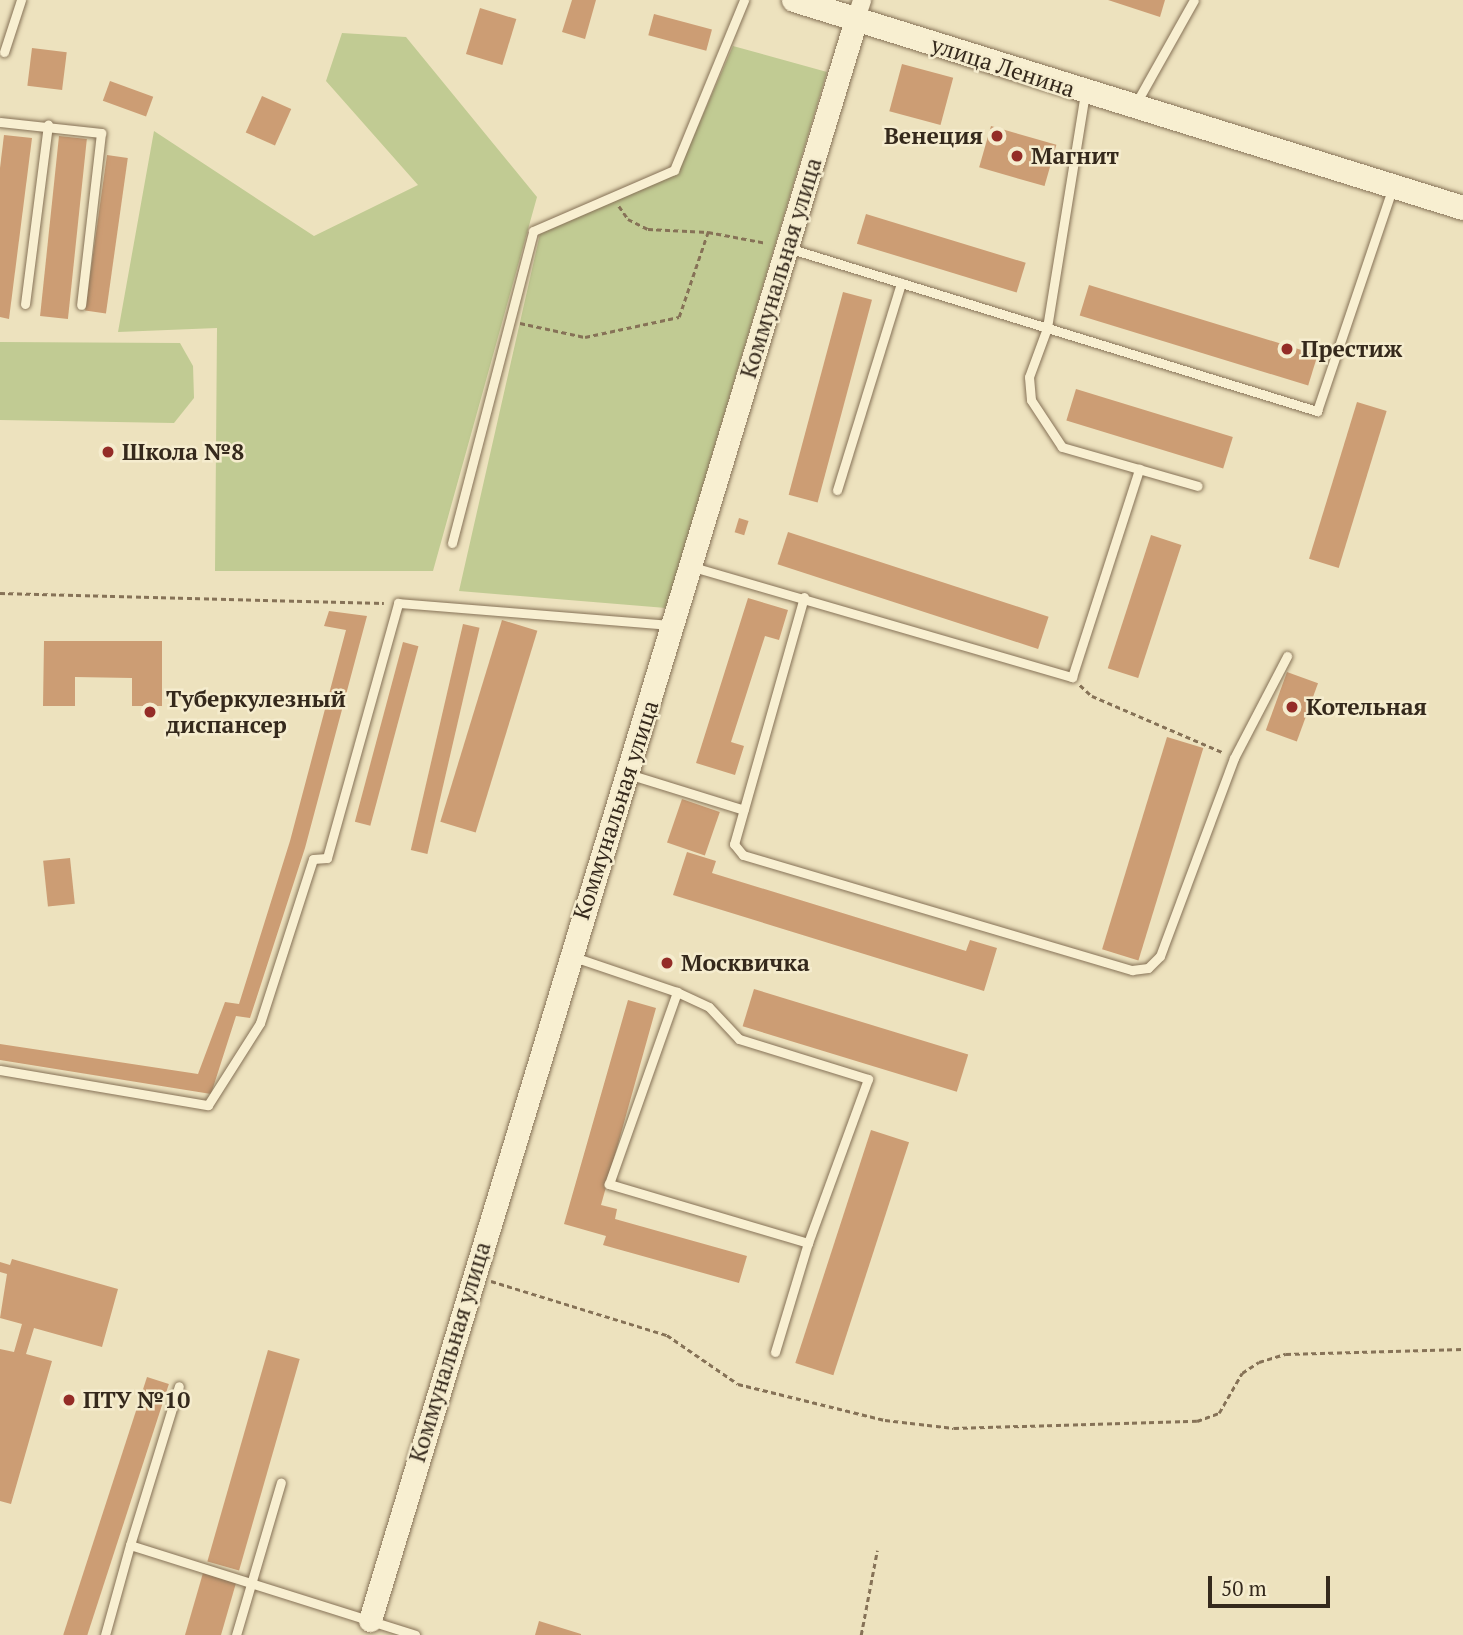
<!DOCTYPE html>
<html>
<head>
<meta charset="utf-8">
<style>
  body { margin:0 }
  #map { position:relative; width:1463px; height:1635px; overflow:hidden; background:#ede2be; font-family:"PT Serif",serif }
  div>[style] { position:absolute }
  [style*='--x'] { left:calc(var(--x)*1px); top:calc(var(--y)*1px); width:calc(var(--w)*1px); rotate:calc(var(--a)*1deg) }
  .green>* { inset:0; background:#c1cb93 }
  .building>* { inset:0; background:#cc9d74; transform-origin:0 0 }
  .path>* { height:2.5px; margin-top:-1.25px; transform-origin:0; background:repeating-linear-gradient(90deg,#867257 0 5px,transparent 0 8.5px) }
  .roads { filter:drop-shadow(0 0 2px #867257) drop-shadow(0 0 2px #867257) }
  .service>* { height:9px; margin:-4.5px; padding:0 4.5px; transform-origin:4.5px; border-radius:4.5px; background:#f8efd1 }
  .minor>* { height:18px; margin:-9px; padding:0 9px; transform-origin:9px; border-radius:9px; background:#f8efd1 }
  .tertiary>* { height:23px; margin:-11.5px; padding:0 11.5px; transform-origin:11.5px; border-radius:11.5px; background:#f8efd1 }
  .secondary>* { height:24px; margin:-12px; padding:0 12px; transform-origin:12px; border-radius:12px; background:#f8efd1 }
  .dots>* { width:19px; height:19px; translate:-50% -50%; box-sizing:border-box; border:4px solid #f5ecce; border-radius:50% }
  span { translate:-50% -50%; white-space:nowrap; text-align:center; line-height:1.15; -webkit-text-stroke:5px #f5ecce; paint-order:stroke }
  .street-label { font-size:23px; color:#35291c }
  .poi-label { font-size:23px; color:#35291c; font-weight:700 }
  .right { translate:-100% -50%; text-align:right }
  .left { translate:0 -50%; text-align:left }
  .scale { position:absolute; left:1208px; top:1576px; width:122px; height:32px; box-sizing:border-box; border:4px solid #35291c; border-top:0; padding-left:9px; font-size:21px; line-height:24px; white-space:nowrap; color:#35291c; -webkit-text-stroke:5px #f5ecce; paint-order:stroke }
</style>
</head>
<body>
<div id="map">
  <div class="green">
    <i style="clip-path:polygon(342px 33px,406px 37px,537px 197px,433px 571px,215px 571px,217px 328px,118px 332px,154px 131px,314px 236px,418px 185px,326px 81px)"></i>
    <i style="clip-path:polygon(733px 46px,827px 72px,666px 608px,459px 591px,540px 234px,677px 174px)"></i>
    <i style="clip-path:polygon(0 342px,180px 343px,193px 366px,194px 398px,174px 423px,0 420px)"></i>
  </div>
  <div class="building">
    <i style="clip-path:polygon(572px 0,596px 0,585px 39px,562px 32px)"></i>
    <i style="clip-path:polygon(1108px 0,1165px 0,1160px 17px)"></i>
    <i style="left:480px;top:8px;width:38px;height:48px;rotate:17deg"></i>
    <i style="left:654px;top:14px;width:60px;height:22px;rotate:15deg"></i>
    <i style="left:32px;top:48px;width:35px;height:38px;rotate:7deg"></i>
    <i style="left:902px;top:64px;width:53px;height:49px;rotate:15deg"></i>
    <i style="left:110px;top:81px;width:46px;height:21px;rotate:20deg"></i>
    <i style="left:262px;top:96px;width:32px;height:40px;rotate:24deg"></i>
    <i style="left:991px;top:126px;width:68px;height:43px;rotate:16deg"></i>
    <i style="clip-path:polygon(4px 135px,32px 138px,9px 319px,0 317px,0 168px)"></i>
    <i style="left:59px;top:136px;width:28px;height:181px;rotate:6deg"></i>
    <i style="left:107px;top:155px;width:21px;height:157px;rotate:8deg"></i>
    <i style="left:866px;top:214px;width:167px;height:31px;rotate:17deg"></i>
    <i style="left:1089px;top:285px;width:239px;height:32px;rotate:17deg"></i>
    <i style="left:843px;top:292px;width:30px;height:210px;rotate:15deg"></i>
    <i style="left:1076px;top:389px;width:164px;height:33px;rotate:17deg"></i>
    <i style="left:1357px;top:402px;width:31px;height:164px;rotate:17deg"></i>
    <i style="left:739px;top:518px;width:10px;height:15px;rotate:17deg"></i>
    <i style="left:788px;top:532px;width:274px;height:34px;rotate:18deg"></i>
    <i style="left:1151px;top:535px;width:32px;height:140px;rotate:18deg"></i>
    <i style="clip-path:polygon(748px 598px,788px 610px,779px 640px,765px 636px,731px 742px,744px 746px,735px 775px,696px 763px)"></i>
    <i style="clip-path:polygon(329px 611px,367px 616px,305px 848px,250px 1018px,236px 1016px,211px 1094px,0 1060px,0 1044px,198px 1074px,225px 1002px,239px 1004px,290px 841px,346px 630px,324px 626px)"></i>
    <i style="left:502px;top:620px;width:37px;height:211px;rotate:17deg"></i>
    <i style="left:463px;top:624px;width:17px;height:232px;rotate:13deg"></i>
    <i style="clip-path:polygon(44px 641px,162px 641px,162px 706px,132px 706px,132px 678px,75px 677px,75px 706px,43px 706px)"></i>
    <i style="left:403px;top:642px;width:16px;height:186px;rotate:15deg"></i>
    <i style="left:1287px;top:672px;width:33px;height:62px;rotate:20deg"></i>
    <i style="left:1167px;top:737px;width:38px;height:222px;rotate:17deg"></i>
    <i style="left:682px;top:799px;width:40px;height:46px;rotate:19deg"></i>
    <i style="clip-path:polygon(687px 852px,716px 861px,712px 873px,966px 951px,970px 940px,997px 948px,984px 991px,673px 895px)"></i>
    <i style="left:70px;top:858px;width:46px;height:27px;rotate:84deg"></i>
    <i style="left:754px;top:989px;width:224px;height:39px;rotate:17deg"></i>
    <i style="clip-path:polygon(628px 1000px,656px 1008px,601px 1205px,617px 1209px,615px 1219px,747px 1256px,739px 1283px,603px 1245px,606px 1236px,564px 1224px)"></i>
    <i style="left:871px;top:1130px;width:40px;height:245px;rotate:18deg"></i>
    <i style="clip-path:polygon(12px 1259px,118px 1289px,102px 1347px,34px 1328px,26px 1354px,52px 1361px,11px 1504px,0 1501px,0 1349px,14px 1352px,22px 1324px,0 1318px,7px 1274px,0 1272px,0 1262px,10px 1265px)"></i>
    <i style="left:268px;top:1350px;width:33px;height:220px;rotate:16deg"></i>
    <i style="left:147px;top:1377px;width:23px;height:271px;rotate:18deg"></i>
    <i style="clip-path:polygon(203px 1573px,236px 1583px,221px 1635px,185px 1635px)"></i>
    <i style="clip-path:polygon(539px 1621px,581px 1634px,581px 1635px,535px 1635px)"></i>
  </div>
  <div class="path">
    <i style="--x:619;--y:206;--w:16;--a:55"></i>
    <i style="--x:628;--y:219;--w:22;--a:27"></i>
    <i style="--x:648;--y:229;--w:60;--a:2.9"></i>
    <i style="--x:520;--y:323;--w:66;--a:12.2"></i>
    <i style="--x:585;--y:337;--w:96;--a:-12"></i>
    <i style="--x:679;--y:317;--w:90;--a:-71.2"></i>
    <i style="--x:708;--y:232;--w:59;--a:10.7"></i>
    <i style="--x:0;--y:593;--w:384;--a:1.5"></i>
    <i style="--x:1080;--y:685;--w:16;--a:43"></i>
    <i style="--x:1092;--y:696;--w:142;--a:23.3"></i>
    <i style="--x:491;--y:1281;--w:184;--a:17.1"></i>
    <i style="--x:667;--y:1335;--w:86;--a:34.6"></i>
    <i style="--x:738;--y:1384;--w:151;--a:13.8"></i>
    <i style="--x:885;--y:1420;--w:69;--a:6.6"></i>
    <i style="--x:954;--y:1428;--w:243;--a:-1.7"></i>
    <i style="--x:1197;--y:1421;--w:23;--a:-20"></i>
    <i style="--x:1219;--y:1413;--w:46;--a:-60.1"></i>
    <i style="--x:1242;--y:1373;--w:20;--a:-33"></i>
    <i style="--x:1259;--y:1362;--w:28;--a:-17"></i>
    <i style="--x:1286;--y:1354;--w:177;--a:-1.6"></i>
    <i style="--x:861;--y:1635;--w:86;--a:-79.2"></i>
  </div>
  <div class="roads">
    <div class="service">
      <i style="--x:4;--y:52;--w:55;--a:-71.9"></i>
      <i style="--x:1085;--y:93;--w:238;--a:99.2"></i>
      <i style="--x:1047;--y:328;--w:52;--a:110.2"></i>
      <i style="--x:1029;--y:377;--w:23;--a:85"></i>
      <i style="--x:1031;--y:400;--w:56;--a:56.6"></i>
      <i style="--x:1062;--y:447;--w:141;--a:16"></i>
      <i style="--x:1135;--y:105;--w:120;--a:-60.7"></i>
      <i style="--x:0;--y:122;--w:102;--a:6.2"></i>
      <i style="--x:101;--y:133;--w:173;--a:96.6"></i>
      <i style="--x:788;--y:248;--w:554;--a:17.13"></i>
      <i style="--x:1317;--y:411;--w:234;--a:-71.3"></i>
      <i style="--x:25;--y:304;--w:181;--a:-82.7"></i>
      <i style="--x:837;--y:490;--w:217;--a:-72.8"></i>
      <i style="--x:452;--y:543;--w:322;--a:-75.4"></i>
      <i style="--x:533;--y:231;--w:154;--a:-23.4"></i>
      <i style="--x:674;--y:170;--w:184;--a:-67.6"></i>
      <i style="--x:693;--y:567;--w:395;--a:16.2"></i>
      <i style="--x:1072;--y:677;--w:219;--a:-72.1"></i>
      <i style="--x:804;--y:597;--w:257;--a:105.8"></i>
      <i style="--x:734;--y:844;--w:14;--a:51"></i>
      <i style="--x:743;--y:855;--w:406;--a:16.5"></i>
      <i style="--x:1132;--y:970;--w:16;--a:-7"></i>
      <i style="--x:1148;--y:968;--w:17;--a:-45"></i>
      <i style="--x:1160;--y:956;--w:211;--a:-69.5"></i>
      <i style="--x:1234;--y:758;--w:115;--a:-62.5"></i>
      <i style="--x:628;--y:774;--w:121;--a:17.2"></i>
      <i style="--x:571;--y:956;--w:112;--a:18.8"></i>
      <i style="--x:677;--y:992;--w:35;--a:25"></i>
      <i style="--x:709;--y:1007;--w:44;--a:46.8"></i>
      <i style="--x:739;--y:1039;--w:135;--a:17.2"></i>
      <i style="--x:868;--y:1079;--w:175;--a:110.1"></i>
      <i style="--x:808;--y:1243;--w:208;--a:-163.5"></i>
      <i style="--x:609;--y:1184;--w:204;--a:-70.5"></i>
      <i style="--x:0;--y:1070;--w:211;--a:9.6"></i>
      <i style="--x:208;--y:1105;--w:97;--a:-57.6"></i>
      <i style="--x:260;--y:1023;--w:172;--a:-72.1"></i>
      <i style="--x:313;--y:859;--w:14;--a:-4"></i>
      <i style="--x:327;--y:858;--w:265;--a:-74.4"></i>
      <i style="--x:398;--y:603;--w:272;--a:4.6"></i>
      <i style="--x:775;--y:1352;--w:114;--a:-73.2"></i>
      <i style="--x:130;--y:1545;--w:166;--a:-72.9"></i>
      <i style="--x:105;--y:1635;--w:93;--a:-74.5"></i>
      <i style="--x:130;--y:1545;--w:299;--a:17.5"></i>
      <i style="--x:236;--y:1635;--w:159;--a:-73.6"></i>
    </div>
    <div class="minor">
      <i style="--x:856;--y:19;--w:20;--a:-72"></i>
    </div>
    <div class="tertiary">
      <i style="--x:370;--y:1620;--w:1673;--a:-73.11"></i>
    </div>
    <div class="secondary">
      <i style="--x:794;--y:0;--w:701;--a:17.27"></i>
    </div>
  </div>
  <div class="dots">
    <i style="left:997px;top:136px;background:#942c27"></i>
    <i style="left:1017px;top:156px;background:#942c27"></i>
    <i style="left:1287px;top:349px;background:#942c27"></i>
    <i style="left:108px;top:452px;background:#942c27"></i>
    <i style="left:1292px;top:707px;background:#942c27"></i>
    <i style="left:150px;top:712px;background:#942c27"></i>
    <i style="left:667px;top:963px;background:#942c27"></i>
    <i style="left:69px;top:1400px;background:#942c27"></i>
  </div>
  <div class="street-label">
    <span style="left:1003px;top:67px;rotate:18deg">улица Ленина</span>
    <span style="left:781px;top:268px;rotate:-73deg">Коммунальная улица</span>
    <span style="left:616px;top:810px;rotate:-72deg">Коммунальная улица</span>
    <span style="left:450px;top:1352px;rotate:-73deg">Коммунальная улица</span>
  </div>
  <div class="poi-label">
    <span class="right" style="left:983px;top:136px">Венеция</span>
    <span class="left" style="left:1031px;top:156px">Магнит</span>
    <span class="left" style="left:1301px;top:349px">Престиж</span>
    <span class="left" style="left:122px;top:452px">Школа №8</span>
    <span class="left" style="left:166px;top:712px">Туберкулезный<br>диспансер</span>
    <span class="left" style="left:1306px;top:707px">Котельная</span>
    <span class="left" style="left:681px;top:963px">Москвичка</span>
    <span class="left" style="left:83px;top:1400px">ПТУ №10</span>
  </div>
  <div class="scale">50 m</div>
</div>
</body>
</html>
